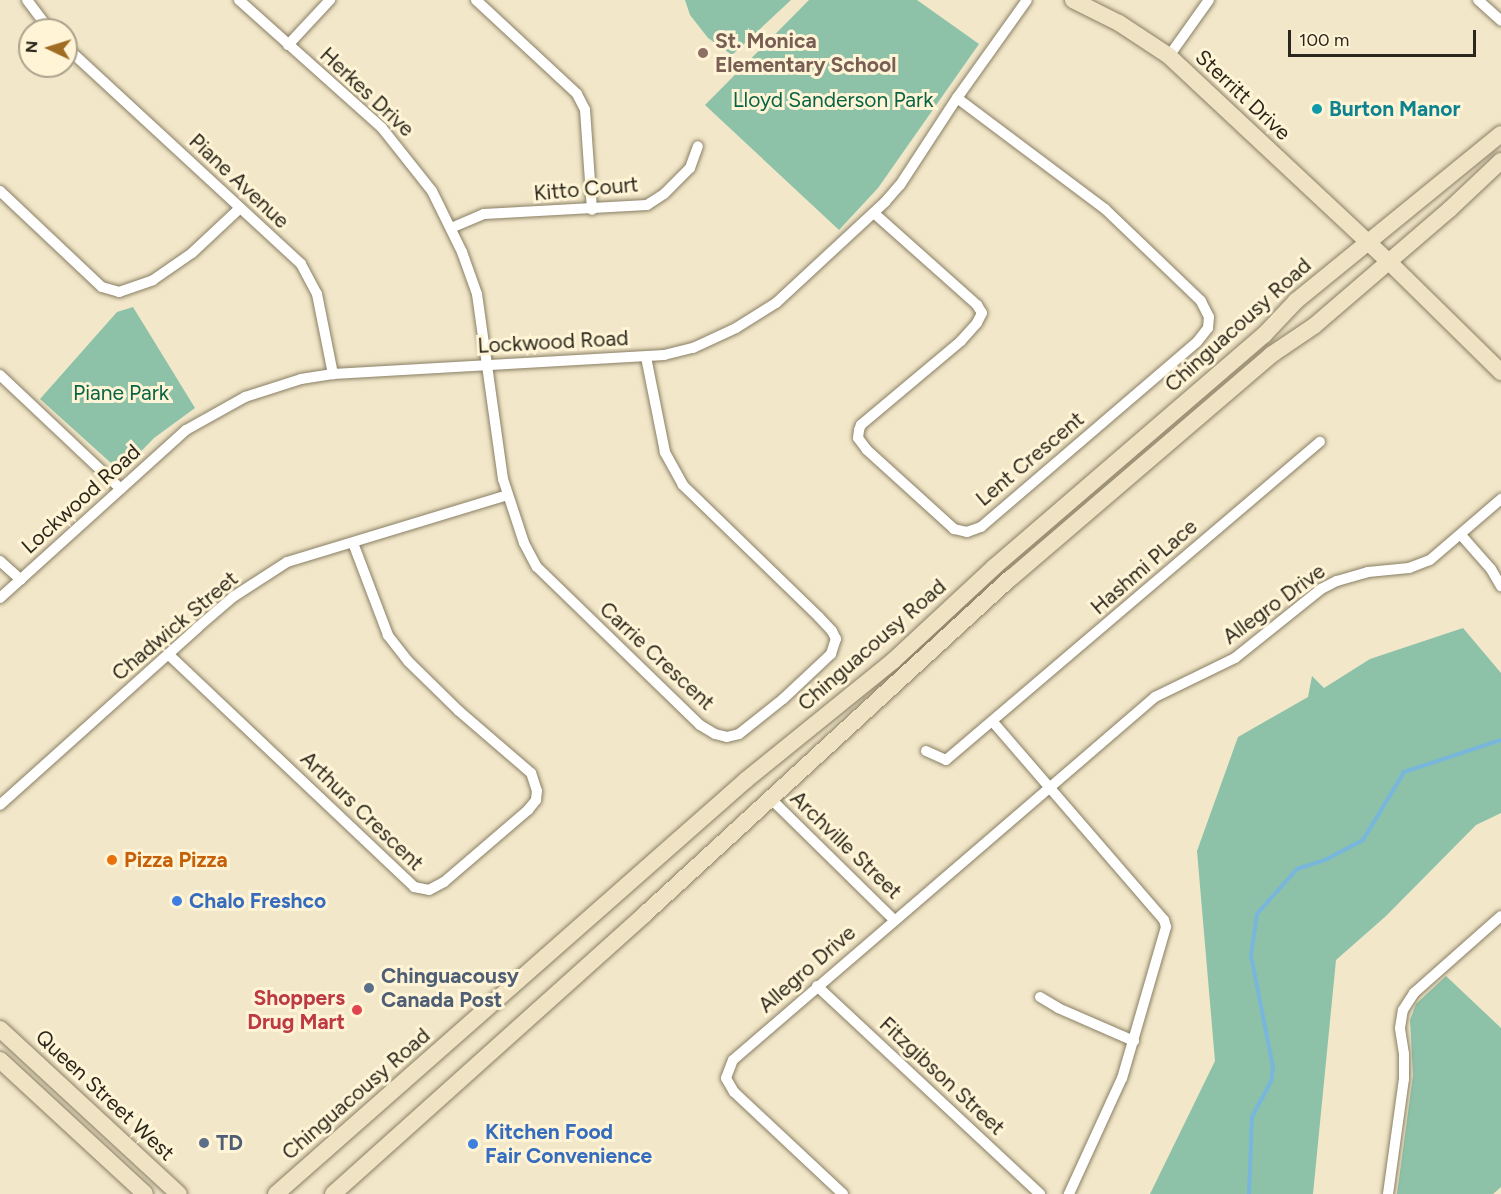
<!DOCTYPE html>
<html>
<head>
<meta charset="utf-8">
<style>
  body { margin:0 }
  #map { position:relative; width:1501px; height:1194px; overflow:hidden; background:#f2e7c9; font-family:Figtree,sans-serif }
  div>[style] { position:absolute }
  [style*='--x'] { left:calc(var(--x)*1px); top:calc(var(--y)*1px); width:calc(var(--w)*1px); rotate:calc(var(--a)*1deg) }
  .green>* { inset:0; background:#8dc2a9 }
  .stream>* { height:4px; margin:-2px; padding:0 2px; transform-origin:2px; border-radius:2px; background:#78b6dc }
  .roads { filter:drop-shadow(0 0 2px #897f64) drop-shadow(0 0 2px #897f64) }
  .street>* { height:10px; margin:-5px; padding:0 5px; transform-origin:5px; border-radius:5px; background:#fff }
  .secondary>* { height:16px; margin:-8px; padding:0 8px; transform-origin:8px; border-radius:8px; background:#efe3c4 }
  .dots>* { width:16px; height:16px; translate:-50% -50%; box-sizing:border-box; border:3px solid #fff4d6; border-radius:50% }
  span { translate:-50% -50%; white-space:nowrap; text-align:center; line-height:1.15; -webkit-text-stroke:6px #fff4d6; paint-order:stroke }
  .education-label { font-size:21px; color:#785e54; font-weight:700 }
  .left { translate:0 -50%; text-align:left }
  .street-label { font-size:21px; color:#2b271c }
  .park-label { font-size:21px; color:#096446 }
  .culture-label { font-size:21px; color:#0d838f; font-weight:700 }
  .food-label { font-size:21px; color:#c56008; font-weight:700 }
  .shop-label { font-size:21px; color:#366cbe; font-weight:700 }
  .service-label { font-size:21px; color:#4e5e75; font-weight:700 }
  .health-label { font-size:21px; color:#be3a42; font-weight:700 }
  .right { translate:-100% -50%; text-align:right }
  .north { position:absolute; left:18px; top:18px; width:60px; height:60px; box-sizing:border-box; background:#fff4d6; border:2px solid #aaa28c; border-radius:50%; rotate:274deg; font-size:16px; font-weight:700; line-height:24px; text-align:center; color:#2b271c }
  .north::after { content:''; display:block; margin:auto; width:21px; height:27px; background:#a06c23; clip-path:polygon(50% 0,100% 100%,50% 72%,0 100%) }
  .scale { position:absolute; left:1288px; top:30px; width:188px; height:27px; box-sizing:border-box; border:3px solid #2b271c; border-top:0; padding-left:8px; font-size:18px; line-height:21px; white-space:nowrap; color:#2b271c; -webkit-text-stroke:4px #fff4d6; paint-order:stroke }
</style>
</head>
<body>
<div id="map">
  <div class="green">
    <i style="clip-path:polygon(685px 0,791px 0,732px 55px,708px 38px,690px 15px)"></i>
    <i style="clip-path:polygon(809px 0,917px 0,979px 44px,878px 188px,839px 230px,705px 105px)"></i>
    <i style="clip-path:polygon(133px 307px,195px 408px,154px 438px,121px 472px,40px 399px,117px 312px)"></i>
    <i style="clip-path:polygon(1463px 628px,1501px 673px,1501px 813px,1476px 825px,1386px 916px,1336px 960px,1313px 1194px,1150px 1194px,1215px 1061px,1197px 851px,1238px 737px,1308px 697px,1312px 676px,1324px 688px,1370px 659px)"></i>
    <i style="clip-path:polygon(1446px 976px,1501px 1028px,1501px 1187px,1493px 1194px,1397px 1194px,1413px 1075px,1410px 1020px,1416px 1004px)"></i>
  </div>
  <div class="stream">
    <i style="--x:1249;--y:1194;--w:77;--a:-87.8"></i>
    <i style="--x:1252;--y:1117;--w:40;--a:-62"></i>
    <i style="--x:1271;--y:1082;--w:15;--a:-82"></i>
    <i style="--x:1273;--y:1067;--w:113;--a:-101.2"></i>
    <i style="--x:1251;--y:956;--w:42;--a:-81.9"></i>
    <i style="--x:1257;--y:914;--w:60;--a:-48.4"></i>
    <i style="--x:1297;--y:869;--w:32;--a:-18"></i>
    <i style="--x:1327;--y:859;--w:41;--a:-27.8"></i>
    <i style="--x:1363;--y:840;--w:79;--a:-58.9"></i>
    <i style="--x:1404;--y:772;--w:102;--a:-18.3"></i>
  </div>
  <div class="roads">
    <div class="street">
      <i style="--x:27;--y:0;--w:38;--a:53"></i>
      <i style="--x:239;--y:0;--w:192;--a:41.8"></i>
      <i style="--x:382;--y:128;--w:80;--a:51.6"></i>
      <i style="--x:432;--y:191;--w:68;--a:63.8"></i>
      <i style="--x:462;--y:252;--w:45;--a:70.3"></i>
      <i style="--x:477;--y:294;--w:187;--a:82"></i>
      <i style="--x:503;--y:479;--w:67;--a:71.8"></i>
      <i style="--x:524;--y:543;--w:27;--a:62"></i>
      <i style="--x:537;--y:567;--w:227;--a:44.1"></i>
      <i style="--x:700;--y:725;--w:17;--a:31"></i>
      <i style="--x:715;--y:734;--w:12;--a:14"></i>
      <i style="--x:727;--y:737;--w:12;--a:-14"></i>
      <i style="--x:739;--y:734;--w:56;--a:-38.5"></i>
      <i style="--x:783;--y:699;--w:66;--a:-43.2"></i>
      <i style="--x:831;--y:654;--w:16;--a:-72"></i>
      <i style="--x:836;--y:639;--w:9;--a:-117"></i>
      <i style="--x:832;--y:631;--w:19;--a:-133"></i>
      <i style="--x:819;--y:617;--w:190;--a:-135.9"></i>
      <i style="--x:683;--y:485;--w:38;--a:-119"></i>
      <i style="--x:665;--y:452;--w:97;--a:-101.3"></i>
      <i style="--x:476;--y:0;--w:138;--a:42.9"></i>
      <i style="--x:577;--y:94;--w:18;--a:63"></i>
      <i style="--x:585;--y:110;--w:100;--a:86"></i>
      <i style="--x:1478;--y:0;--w:31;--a:42"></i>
      <i style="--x:288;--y:45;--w:62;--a:-47"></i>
      <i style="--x:66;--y:47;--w:320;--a:42.7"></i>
      <i style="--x:301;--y:264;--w:34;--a:62"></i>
      <i style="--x:317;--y:294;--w:82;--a:78.7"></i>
      <i style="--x:1169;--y:56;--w:69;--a:-54.5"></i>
      <i style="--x:0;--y:191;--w:140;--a:43.3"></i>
      <i style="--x:102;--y:287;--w:18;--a:16"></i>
      <i style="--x:119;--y:292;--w:36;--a:-19"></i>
      <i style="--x:153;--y:280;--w:47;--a:-34.7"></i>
      <i style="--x:192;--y:253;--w:64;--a:-43.1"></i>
      <i style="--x:875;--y:214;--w:137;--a:41.7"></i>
      <i style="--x:977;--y:305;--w:9;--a:58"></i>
      <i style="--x:982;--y:313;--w:11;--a:117"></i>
      <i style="--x:977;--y:323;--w:24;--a:132"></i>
      <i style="--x:961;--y:341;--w:131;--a:140"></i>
      <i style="--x:861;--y:425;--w:5;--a:112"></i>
      <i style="--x:859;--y:430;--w:8;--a:97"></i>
      <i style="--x:858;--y:438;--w:15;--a:53"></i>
      <i style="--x:867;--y:450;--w:118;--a:42.2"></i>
      <i style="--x:954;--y:529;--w:13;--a:13"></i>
      <i style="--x:967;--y:532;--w:15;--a:-20"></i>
      <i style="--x:981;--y:527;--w:284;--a:-40.6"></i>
      <i style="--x:1197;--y:342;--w:18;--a:-52"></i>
      <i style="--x:1208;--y:328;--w:11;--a:-85"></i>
      <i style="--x:1209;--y:317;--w:18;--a:-117"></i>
      <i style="--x:1201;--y:301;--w:133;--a:-136.2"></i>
      <i style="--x:1105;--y:209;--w:185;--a:-143.1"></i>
      <i style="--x:451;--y:228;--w:36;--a:-23"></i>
      <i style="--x:484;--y:214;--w:163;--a:-3.2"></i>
      <i style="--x:647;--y:205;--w:20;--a:-33"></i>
      <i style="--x:664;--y:194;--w:37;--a:-45"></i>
      <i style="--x:690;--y:168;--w:23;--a:-70"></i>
      <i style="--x:0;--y:375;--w:166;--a:43.3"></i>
      <i style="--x:1461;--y:535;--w:45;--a:48.6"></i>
      <i style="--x:1491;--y:569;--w:20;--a:60"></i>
      <i style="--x:0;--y:561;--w:28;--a:42"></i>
      <i style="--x:0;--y:598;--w:251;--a:-42.1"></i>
      <i style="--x:186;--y:430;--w:68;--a:-29.2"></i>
      <i style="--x:245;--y:397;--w:59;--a:-17.8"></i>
      <i style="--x:301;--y:379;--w:32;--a:-9"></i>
      <i style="--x:333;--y:374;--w:332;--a:-3.3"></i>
      <i style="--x:664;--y:355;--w:30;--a:-14"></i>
      <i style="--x:693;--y:348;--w:47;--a:-24.9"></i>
      <i style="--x:736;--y:328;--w:47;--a:-32"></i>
      <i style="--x:776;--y:303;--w:149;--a:-42.8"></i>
      <i style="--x:885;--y:202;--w:23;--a:-49"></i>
      <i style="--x:900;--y:185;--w:104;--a:-56.8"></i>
      <i style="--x:957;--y:98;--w:120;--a:-54.5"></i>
      <i style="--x:168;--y:654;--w:339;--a:43.4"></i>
      <i style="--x:414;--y:887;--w:15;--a:11"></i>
      <i style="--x:429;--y:890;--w:17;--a:-28"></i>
      <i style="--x:444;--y:882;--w:111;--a:-40.6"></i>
      <i style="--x:528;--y:810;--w:13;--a:-51"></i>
      <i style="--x:536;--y:800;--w:9;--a:-84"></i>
      <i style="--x:537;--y:791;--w:19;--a:-108"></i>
      <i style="--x:531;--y:773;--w:95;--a:-139.3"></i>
      <i style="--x:459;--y:711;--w:71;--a:-135.6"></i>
      <i style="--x:408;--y:661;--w:33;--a:-128"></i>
      <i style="--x:388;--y:635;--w:98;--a:-110.8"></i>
      <i style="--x:993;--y:722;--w:262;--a:49.2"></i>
      <i style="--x:1164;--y:920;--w:7;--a:74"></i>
      <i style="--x:1166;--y:927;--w:157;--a:106.2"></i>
      <i style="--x:1122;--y:1078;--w:128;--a:114.6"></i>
      <i style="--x:926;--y:751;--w:22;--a:24"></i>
      <i style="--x:946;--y:760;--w:491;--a:-40.4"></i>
      <i style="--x:771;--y:799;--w:173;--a:44.5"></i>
      <i style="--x:0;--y:805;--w:265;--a:-41.9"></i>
      <i style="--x:197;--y:628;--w:48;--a:-40.7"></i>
      <i style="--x:233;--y:597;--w:64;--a:-32.9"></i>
      <i style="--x:287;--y:562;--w:230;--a:-16.9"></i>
      <i style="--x:817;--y:986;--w:305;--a:43"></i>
      <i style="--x:1040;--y:997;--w:21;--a:31"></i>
      <i style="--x:1058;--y:1008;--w:83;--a:23.5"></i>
      <i style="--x:843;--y:1194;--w:149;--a:-136.9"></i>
      <i style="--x:734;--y:1092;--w:16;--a:-120"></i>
      <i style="--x:726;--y:1078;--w:19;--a:-69"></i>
      <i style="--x:733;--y:1060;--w:557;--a:-40.7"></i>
      <i style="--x:1155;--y:697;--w:89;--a:-26"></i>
      <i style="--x:1235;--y:658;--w:110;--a:-38.7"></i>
      <i style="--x:1321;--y:589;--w:18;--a:-27"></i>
      <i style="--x:1337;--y:581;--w:32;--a:-16"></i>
      <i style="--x:1368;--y:572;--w:41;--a:-5.6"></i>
      <i style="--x:1409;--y:568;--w:22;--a:-21"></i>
      <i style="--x:1430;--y:560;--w:94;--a:-40.7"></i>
      <i style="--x:1388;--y:1194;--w:116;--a:-82.1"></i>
      <i style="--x:1404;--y:1079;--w:25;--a:-90"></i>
      <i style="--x:1404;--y:1054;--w:26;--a:-99"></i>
      <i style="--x:1400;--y:1028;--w:18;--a:-81"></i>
      <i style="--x:1403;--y:1010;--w:20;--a:-57"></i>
      <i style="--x:1414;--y:993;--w:116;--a:-41.5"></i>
    </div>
    <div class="secondary">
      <i style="--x:1073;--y:0;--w:51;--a:26.6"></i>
      <i style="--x:1119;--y:23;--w:60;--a:33.4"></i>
      <i style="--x:1169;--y:56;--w:299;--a:43.1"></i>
      <i style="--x:1387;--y:260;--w:160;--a:44.5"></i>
      <i style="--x:0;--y:1029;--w:243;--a:42.7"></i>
      <i style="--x:0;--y:1060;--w:197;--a:42.7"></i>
      <i style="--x:276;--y:1194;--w:626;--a:-41.38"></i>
      <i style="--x:746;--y:780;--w:189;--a:-39"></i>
      <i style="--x:893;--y:661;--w:138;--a:-42.9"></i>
      <i style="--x:994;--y:567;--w:356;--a:-40.7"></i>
      <i style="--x:1264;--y:335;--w:47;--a:-46.7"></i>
      <i style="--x:1296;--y:301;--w:264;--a:-39.2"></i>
      <i style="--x:333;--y:1194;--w:419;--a:-41.9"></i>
      <i style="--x:645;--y:914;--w:497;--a:-42.6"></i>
      <i style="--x:1011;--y:578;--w:343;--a:-40.6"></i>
      <i style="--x:1271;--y:355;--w:52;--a:-34"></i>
      <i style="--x:1314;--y:326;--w:179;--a:-40.7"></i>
      <i style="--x:1450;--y:209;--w:70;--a:-43.3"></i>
    </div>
  </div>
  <div class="dots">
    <i style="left:703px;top:53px;background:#8d6e63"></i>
    <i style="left:1317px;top:109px;background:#0f9aa8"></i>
    <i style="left:112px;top:860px;background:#e8710a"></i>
    <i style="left:177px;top:901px;background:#3f7fe0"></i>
    <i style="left:369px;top:988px;background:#5c6f8a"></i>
    <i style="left:357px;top:1010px;background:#e0444e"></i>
    <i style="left:204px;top:1143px;background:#5c6f8a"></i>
    <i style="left:473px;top:1144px;background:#3f7fe0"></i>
  </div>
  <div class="education-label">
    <span class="left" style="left:715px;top:53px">St. Monica<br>Elementary School</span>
  </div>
  <div class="street-label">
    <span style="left:367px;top:92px;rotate:43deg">Herkes Drive</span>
    <span style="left:1243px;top:95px;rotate:43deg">Sterritt Drive</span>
    <span style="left:239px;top:181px;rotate:43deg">Piane Avenue</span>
    <span style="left:586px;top:189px;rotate:-5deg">Kitto Court</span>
    <span style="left:1238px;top:325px;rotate:-42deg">Chinguacousy Road</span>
    <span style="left:553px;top:342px;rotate:-3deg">Lockwood Road</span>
    <span style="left:1030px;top:459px;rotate:-40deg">Lent Crescent</span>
    <span style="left:81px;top:499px;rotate:-42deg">Lockwood Road</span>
    <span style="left:1144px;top:567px;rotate:-41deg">Hashmi PLace</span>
    <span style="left:1274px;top:604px;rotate:-36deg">Allegro Drive</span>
    <span style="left:175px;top:626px;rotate:-40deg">Chadwick Street</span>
    <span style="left:872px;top:645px;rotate:-41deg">Chinguacousy Road</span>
    <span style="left:657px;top:656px;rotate:43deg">Carrie Crescent</span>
    <span style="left:362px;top:811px;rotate:44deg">Arthurs Crescent</span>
    <span style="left:846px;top:845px;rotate:44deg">Archville Street</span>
    <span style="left:807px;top:969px;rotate:-41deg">Allegro Drive</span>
    <span style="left:942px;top:1076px;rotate:43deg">Fitzgibson Street</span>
    <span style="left:356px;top:1094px;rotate:-41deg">Chinguacousy Road</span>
    <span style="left:105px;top:1095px;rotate:43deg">Queen Street West</span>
  </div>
  <div class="park-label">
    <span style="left:833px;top:100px">Lloyd Sanderson Park</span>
    <span style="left:121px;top:393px">Piane Park</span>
  </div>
  <div class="culture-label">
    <span class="left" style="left:1329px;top:109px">Burton Manor</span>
  </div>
  <div class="food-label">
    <span class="left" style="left:124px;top:860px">Pizza Pizza</span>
  </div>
  <div class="shop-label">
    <span class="left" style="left:189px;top:901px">Chalo Freshco</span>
    <span class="left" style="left:485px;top:1144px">Kitchen Food<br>Fair Convenience</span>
  </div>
  <div class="service-label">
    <span class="left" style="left:381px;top:988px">Chinguacousy<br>Canada Post</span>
    <span class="left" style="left:216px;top:1143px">TD</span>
  </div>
  <div class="health-label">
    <span class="right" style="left:345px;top:1010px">Shoppers<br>Drug Mart</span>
  </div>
  <div class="north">N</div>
  <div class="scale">100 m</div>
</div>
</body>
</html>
